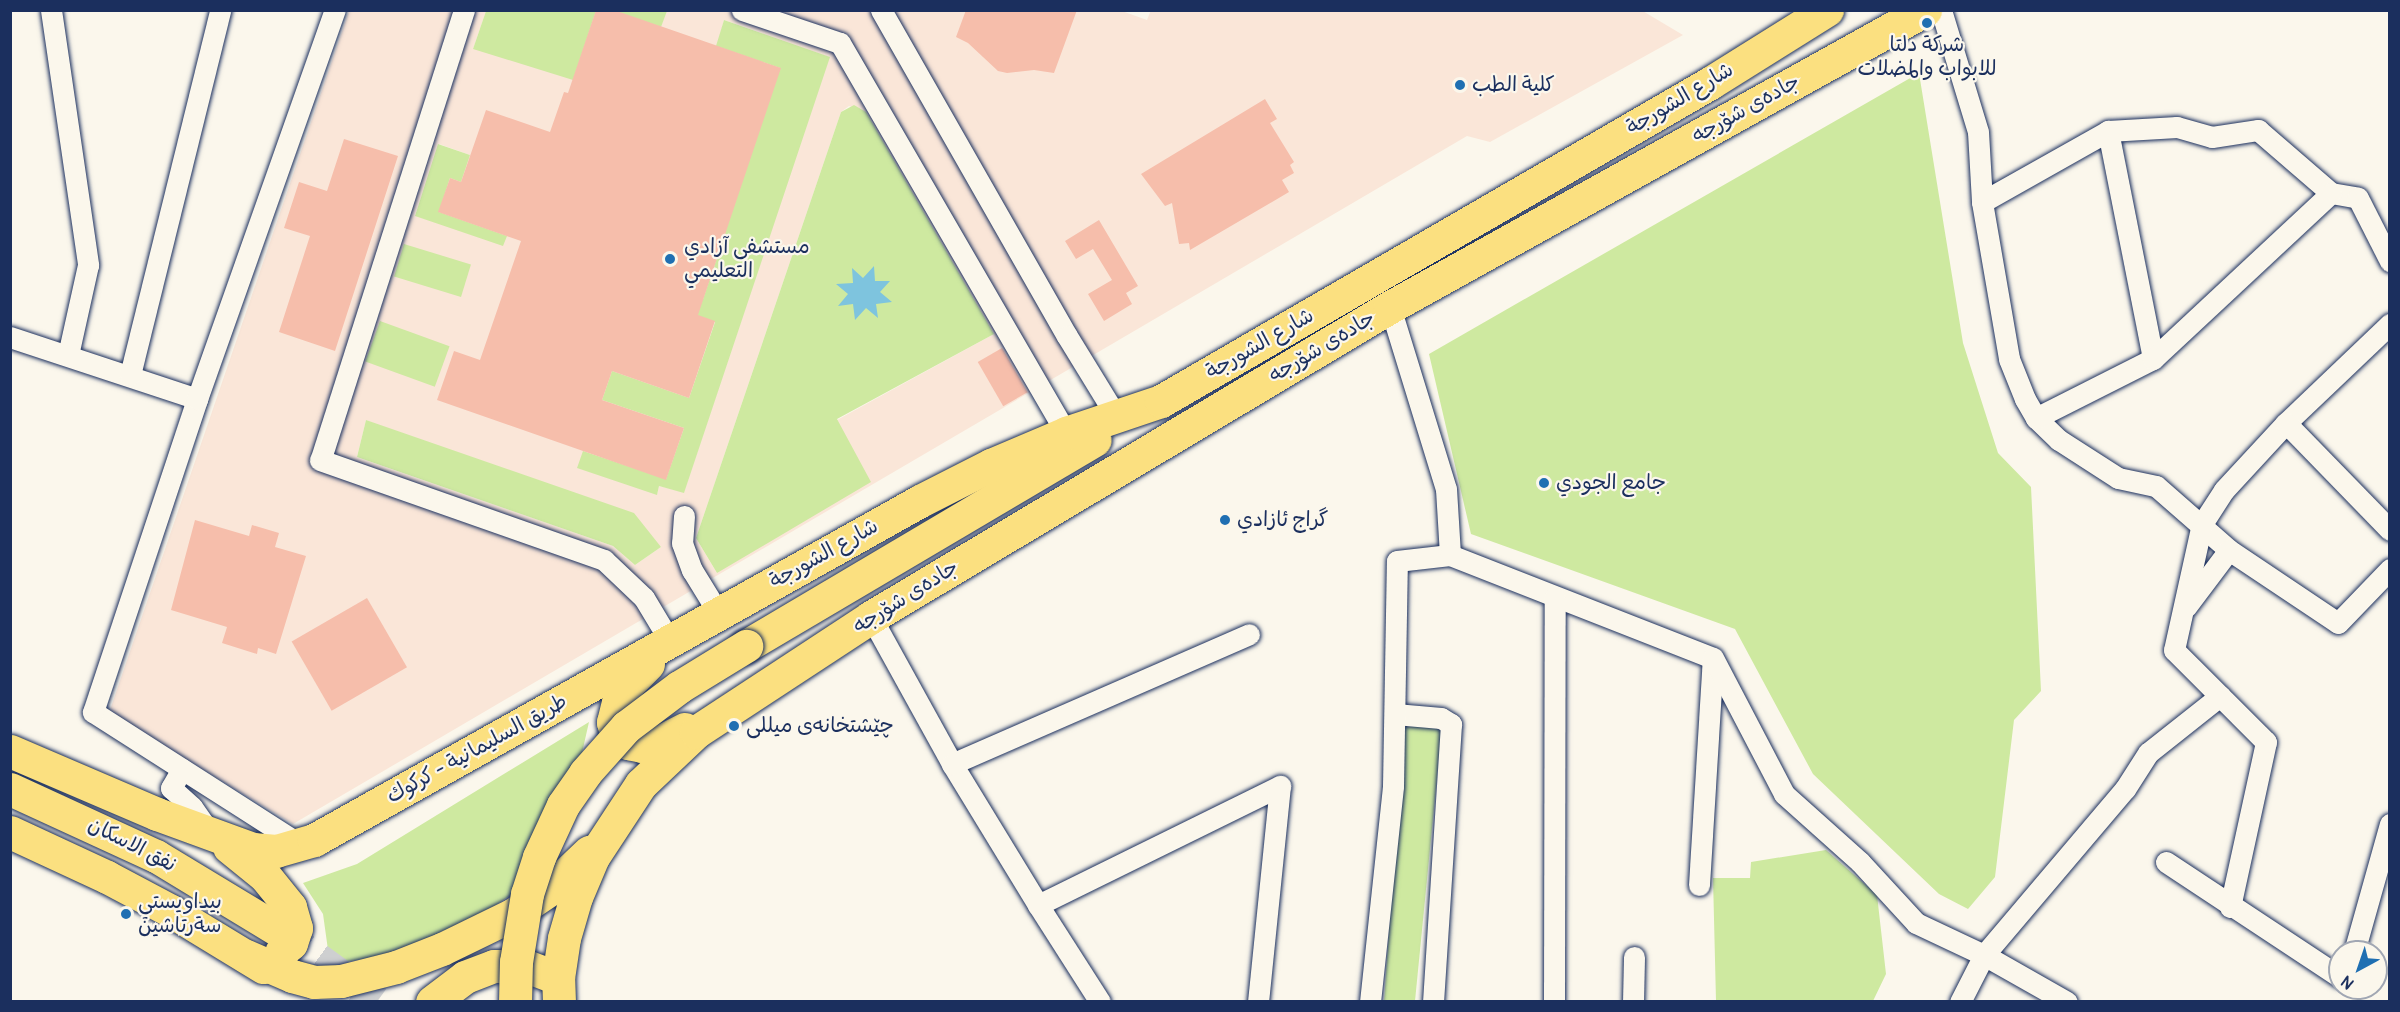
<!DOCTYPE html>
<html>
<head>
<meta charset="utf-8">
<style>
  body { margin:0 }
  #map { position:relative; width:2400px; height:1012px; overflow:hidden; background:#fbf7ec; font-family:Pangolin,"Playpen Sans Arabic",sans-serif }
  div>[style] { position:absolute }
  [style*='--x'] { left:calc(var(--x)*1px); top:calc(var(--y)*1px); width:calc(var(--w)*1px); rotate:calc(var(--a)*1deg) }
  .built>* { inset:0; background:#fae6d8 }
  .green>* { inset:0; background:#cee9a0; transform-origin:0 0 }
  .water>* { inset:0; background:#7ec4de }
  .building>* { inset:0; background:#f6beab; transform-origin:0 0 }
  .primary-tunnel>* { height:33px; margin-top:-16.5px; transform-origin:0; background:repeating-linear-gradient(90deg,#cecfd0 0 33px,transparent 0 49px) }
  .roads { filter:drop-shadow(0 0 2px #1b2f5e) drop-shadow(0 0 2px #1b2f5e) }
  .minor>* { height:21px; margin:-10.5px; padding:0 10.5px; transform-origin:10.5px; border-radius:10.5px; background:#fbf7ec }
  .primary>* { height:33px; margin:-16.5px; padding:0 16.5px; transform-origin:16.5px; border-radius:16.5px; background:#fbe080 }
  .bridges { filter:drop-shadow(0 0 2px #1b2f5e) drop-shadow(0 0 2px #1b2f5e) }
  .primary-bridge>* { height:33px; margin:-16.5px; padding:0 16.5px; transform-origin:16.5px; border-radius:16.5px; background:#fbe080 }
  .dots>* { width:16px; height:16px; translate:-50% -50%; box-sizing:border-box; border:3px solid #fbf7ec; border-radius:50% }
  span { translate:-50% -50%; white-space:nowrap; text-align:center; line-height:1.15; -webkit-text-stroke:4.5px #fbf7ec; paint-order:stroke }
  .poi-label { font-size:21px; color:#1b2f5e }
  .left { translate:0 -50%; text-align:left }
  .street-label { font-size:21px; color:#1b2f5e }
  .frame { position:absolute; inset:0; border:12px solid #1b2f5e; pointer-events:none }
  .north { position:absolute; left:2328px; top:940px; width:60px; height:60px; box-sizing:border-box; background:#fbf7ec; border:2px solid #a1a7b3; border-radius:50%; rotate:220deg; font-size:16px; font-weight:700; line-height:24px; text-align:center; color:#1b2f5e }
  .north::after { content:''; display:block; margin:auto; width:21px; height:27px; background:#1f6fb2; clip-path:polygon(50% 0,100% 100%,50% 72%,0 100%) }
</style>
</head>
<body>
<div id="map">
  <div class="built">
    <i style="clip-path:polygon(evenodd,667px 10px,1119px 10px,1147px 20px,1151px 10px,1641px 10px,1683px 35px,1490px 142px,1467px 136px,293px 824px,109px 713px,349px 11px,486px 11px,473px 49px,661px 26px,667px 10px,724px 20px,829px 57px,684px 492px,659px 486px,657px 494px,584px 451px,666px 480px,684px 428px,602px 400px,689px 398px,715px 321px,651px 299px,703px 299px,781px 68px,717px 46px,724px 20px,667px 10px,849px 106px,866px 112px,994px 334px,837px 420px,717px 573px,696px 538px,841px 112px,849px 106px,667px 10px,439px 144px,470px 155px,450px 178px,438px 212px,415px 216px,439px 144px,667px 10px,366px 420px,661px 547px,635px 565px,613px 546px,357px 457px,366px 420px)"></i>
  </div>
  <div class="green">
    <i style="clip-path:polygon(486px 11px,596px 11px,573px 80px,473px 49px)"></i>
    <i style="clip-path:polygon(614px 11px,667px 11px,661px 27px)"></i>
    <i style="clip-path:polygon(724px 20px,830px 57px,684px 493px,659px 486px,657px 495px,577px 468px,583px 451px,666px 479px,684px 428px,602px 400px,612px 371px,689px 398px,715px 322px,651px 299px,703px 299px,725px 234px,657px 211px,780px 68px,716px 46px)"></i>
    <i style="clip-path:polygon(1919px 73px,1963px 343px,1998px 453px,2031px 487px,2041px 691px,2014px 720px,1995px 877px,1968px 909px,1939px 894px,1813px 774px,1735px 629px,1471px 534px,1429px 354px)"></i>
    <i style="clip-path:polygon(854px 105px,866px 112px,994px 334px,837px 419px,871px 482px,717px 573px,696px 538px,841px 112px)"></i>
    <i style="clip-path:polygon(438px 144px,470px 155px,461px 182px,450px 178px,439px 212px,507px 236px,503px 246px,415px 216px)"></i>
    <i style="left:404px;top:244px;width:70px;height:34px;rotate:17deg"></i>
    <i style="left:380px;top:321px;width:74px;height:43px;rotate:20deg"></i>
    <i style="clip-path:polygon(366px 420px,634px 513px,661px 547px,635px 565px,613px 546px,357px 457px)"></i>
    <i style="clip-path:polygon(589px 722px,579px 766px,515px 892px,474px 920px,384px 956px,325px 965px,328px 950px,323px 914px,303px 883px,357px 864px)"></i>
    <i style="clip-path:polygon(1403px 726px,1442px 727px,1415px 1001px,1384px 1002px)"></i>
    <i style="clip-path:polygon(1826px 850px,1877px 895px,1886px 974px,1873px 1001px,1716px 1001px,1713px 878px,1750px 878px,1751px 862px)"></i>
  </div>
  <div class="water">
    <i style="clip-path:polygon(874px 266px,875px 281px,890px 281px,880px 292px,892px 302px,876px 304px,878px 318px,866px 308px,855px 320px,853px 304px,838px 306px,848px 294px,836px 284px,853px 283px,852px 268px,863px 278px)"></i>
  </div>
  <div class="building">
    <i style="clip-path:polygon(596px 10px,614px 10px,781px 68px,698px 315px,715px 321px,689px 398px,612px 371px,602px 400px,684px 428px,666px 480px,437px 400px,454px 351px,480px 360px,521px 241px,438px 212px,450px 178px,461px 182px,486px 110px,550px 132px,564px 92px,568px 93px)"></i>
    <i style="clip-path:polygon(966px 10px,1077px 10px,1054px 73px,1034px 70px,1007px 73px,998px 71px,968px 43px,956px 37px)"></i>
    <i style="clip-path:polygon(1265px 99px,1277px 119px,1270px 123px,1294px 162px,1290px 165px,1294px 173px,1282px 180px,1289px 192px,1190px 250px,1189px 243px,1179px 244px,1172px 203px,1165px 206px,1141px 174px)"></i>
    <i style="clip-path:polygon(344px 139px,398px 156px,335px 351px,279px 332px,310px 236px,284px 228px,299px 182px,327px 191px)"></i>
    <i style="clip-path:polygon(1099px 220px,1138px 286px,1126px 293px,1132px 304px,1104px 321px,1088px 294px,1112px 280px,1093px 249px,1076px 259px,1065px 241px)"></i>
    <i style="left:1002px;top:348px;width:51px;height:28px;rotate:60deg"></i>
    <i style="clip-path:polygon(195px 520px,249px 536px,252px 525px,279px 533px,275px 547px,306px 556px,276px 654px,258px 648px,257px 654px,222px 643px,227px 627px,171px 610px)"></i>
    <i style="left:367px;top:598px;width:80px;height:87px;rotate:60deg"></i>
  </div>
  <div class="primary-tunnel">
    <i style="--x:278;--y:930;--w:122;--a:36"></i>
  </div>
  <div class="roads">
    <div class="minor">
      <i style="--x:51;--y:10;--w:258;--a:81.7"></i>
      <i style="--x:88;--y:265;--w:92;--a:102.5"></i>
      <i style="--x:464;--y:10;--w:472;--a:107.7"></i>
      <i style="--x:320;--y:460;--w:301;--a:19.4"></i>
      <i style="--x:604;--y:560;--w:55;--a:43.5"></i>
      <i style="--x:644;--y:598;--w:52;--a:59"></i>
      <i style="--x:742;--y:10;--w:103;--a:18.6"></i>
      <i style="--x:840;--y:43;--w:451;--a:59.9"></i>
      <i style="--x:881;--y:10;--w:375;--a:60.3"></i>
      <i style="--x:1067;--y:336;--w:94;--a:58.5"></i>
      <i style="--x:1941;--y:10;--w:127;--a:73.1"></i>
      <i style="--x:1978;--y:132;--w:70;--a:86.7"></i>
      <i style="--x:1982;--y:202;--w:159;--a:80.2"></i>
      <i style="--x:2009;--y:359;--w:43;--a:68.2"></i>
      <i style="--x:2025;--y:399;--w:22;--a:60"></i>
      <i style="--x:2036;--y:418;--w:32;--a:44"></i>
      <i style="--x:2059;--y:440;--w:70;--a:32.8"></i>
      <i style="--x:2118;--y:478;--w:39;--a:12"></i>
      <i style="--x:2156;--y:486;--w:97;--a:41.2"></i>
      <i style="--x:2229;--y:550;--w:131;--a:33.8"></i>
      <i style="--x:2338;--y:623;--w:75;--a:-46.1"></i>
      <i style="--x:2108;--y:131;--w:232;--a:78.8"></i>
      <i style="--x:1982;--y:202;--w:145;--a:-29.4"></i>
      <i style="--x:2108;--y:131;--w:69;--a:-3.3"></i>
      <i style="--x:2177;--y:127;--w:36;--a:16"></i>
      <i style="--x:2212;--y:137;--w:47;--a:-8.7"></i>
      <i style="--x:2258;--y:130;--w:96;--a:40.8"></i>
      <i style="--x:2331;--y:193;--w:27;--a:10"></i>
      <i style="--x:2358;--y:198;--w:71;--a:63.1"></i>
      <i style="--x:1390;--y:307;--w:190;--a:72.9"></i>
      <i style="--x:1446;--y:489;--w:66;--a:86.5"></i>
      <i style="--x:10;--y:337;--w:197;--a:18.3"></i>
      <i style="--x:130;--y:375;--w:376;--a:-76.1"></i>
      <i style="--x:2036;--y:418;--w:131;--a:-26.8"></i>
      <i style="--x:2153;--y:359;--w:243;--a:-43"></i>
      <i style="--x:2286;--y:423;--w:144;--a:-43.6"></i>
      <i style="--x:684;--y:516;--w:27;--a:94"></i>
      <i style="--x:682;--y:543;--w:29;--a:70"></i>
      <i style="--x:692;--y:570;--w:52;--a:58.5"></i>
      <i style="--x:2186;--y:607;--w:71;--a:-53"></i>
      <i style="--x:871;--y:617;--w:168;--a:61.1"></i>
      <i style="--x:952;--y:764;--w:165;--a:58.6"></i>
      <i style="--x:1038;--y:905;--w:115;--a:57.4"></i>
      <i style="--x:1395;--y:714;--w:46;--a:5"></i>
      <i style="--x:1441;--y:718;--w:12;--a:31"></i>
      <i style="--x:1451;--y:724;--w:279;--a:93.7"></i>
      <i style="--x:952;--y:764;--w:324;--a:-23.6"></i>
      <i style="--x:182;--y:769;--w:22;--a:120"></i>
      <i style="--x:171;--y:788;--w:28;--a:42"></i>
      <i style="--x:192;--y:807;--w:29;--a:55"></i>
      <i style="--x:301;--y:845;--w:247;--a:-147.4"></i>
      <i style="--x:93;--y:712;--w:330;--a:-71.6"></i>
      <i style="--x:197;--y:399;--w:413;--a:-70.5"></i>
      <i style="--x:2166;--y:862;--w:209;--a:33.5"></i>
      <i style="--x:1699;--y:885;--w:226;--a:-86.5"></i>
      <i style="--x:1038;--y:905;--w:270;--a:-26.2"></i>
      <i style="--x:2230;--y:907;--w:169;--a:-77.7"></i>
      <i style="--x:2266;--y:742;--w:130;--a:-135"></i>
      <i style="--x:2174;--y:650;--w:129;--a:-77.5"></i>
      <i style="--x:2202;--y:524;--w:40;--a:-57.1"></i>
      <i style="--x:2224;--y:490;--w:91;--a:-47.2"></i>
      <i style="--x:2286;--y:423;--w:149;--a:45.8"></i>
      <i style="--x:2354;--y:952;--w:133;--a:-74.3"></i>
      <i style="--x:1258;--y:1002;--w:217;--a:-84.2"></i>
      <i style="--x:1370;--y:1002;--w:217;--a:-83.9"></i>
      <i style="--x:1393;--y:786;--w:225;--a:-89"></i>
      <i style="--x:1397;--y:561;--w:53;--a:-6.5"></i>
      <i style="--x:1450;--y:555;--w:282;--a:21.4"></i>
      <i style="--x:1713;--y:658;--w:153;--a:62.4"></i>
      <i style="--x:1784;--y:794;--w:102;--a:41.8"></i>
      <i style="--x:1860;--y:862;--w:83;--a:47.4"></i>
      <i style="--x:1916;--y:923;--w:75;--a:25.2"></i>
      <i style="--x:1984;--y:955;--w:95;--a:29.5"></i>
      <i style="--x:1554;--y:1002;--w:404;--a:-89.9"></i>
      <i style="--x:1633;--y:1002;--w:45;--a:-88.7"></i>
      <i style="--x:1960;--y:1002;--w:53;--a:-62.9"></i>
      <i style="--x:1984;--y:955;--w:218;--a:-49.7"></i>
      <i style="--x:2125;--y:789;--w:43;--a:-57.4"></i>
      <i style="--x:2148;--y:753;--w:92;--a:-38.4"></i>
    </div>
    <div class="primary">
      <i style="--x:746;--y:646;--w:405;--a:-30.6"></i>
      <i style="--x:648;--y:664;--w:29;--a:134"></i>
      <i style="--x:628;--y:685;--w:20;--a:120"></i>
      <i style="--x:618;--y:702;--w:21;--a:104"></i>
      <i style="--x:613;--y:722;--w:11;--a:75"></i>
      <i style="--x:616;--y:733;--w:16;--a:40"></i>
      <i style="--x:628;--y:743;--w:14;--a:12"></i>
      <i style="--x:642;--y:746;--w:15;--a:-11"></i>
      <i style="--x:657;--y:743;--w:31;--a:-27"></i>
      <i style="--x:10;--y:751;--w:160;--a:23.2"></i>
      <i style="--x:157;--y:814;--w:102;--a:20"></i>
      <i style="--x:253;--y:849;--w:23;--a:5"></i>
      <i style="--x:276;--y:851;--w:40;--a:-16"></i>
      <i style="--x:314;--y:840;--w:694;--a:-29.22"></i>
      <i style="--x:920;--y:501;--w:80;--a:-26.9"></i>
      <i style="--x:991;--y:465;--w:82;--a:-23.1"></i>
      <i style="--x:1066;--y:433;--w:100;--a:-18.6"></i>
      <i style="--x:1161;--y:401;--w:634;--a:-30.08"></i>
      <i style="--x:1710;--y:83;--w:138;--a:-32"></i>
      <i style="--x:10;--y:789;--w:161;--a:24.7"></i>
      <i style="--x:156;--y:856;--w:143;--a:31.2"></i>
      <i style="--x:10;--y:832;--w:107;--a:24.9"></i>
      <i style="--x:107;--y:877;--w:72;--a:28"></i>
      <i style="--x:171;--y:911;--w:108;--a:31.3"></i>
      <i style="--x:229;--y:847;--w:46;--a:38.9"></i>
      <i style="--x:265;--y:876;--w:40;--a:51"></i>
      <i style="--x:290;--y:907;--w:22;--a:74"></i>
      <i style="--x:296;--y:928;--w:16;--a:108"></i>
      <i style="--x:291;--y:943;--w:13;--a:138"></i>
      <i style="--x:246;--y:956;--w:50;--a:23.5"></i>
      <i style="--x:292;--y:976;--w:23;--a:15"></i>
      <i style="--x:314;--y:982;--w:27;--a:-2"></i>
      <i style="--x:341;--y:981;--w:57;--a:-14.3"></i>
      <i style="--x:396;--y:967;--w:49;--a:-21.4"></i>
      <i style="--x:442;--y:949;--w:78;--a:-25.9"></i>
      <i style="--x:512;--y:915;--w:46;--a:-34.4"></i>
      <i style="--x:550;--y:889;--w:54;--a:-43.5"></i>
      <i style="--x:432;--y:1002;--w:41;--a:-37.1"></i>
      <i style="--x:465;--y:977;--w:31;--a:-21"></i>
      <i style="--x:494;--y:966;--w:32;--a:0"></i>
      <i style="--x:526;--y:966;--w:34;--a:21"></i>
      <i style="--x:559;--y:1002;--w:24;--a:-92"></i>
      <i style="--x:558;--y:978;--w:40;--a:-81.5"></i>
      <i style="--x:564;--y:938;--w:43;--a:-73.7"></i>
      <i style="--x:576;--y:897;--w:43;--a:-67"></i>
      <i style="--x:593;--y:857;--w:87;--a:-56.7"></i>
      <i style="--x:641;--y:784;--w:76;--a:-43.4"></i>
      <i style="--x:696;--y:732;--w:209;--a:-33.3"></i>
      <i style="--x:871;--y:617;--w:605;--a:-30.85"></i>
      <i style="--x:1390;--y:307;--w:612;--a:-29.04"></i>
    </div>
  </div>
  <div class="bridges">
    <div class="primary-bridge">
      <i style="--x:515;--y:1002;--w:40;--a:-88.6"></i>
      <i style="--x:516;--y:962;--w:69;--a:-80.8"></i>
      <i style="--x:527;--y:894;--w:39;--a:-72"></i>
      <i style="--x:539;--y:857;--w:57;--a:-65.2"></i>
      <i style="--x:563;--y:805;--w:39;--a:-55"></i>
      <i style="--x:585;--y:773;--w:62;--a:-48.3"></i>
      <i style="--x:626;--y:727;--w:66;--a:-37"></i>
      <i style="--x:679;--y:687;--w:79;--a:-31.5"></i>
    </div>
  </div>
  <div class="dots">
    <i style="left:1927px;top:23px;background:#1f6fb2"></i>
    <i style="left:1460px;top:85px;background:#1f6fb2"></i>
    <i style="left:670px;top:259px;background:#1f6fb2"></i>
    <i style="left:1544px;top:483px;background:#1f6fb2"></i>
    <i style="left:1225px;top:520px;background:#1f6fb2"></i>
    <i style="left:734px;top:726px;background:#1f6fb2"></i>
    <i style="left:126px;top:914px;background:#1f6fb2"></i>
  </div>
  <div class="poi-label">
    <span style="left:1927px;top:57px">شركة دلتا<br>للابواب والمضلات</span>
    <span class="left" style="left:1472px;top:85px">كلية الطب</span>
    <span class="left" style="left:684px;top:259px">مستشفى آزادي<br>التعليمي</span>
    <span class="left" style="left:1556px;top:483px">جامع الجودي</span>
    <span class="left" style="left:1237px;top:520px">گراج ئازادي</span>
    <span class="left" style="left:746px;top:726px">چێشتخانەی میللی</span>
    <span class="left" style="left:138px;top:914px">بيداويستي<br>سةرتاشين</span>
  </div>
  <div class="street-label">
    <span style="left:1680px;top:99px;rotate:-31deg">شارع الشورجة</span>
    <span style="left:1746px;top:109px;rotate:-29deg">جادەی شۆرجە</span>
    <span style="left:1260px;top:344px;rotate:-30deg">شارع الشورجة</span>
    <span style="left:1322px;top:347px;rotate:-31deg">جادەی شۆرجە</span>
    <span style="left:824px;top:554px;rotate:-29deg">شارع الشورجة</span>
    <span style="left:906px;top:597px;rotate:-32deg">جادەی شۆرجە</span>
    <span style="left:477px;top:749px;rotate:-29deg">طريق السليمانية - كركوك</span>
    <span style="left:132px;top:845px;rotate:27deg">نفق الاسكان</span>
  </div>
  <div class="frame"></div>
  <div class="north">N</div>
</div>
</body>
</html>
